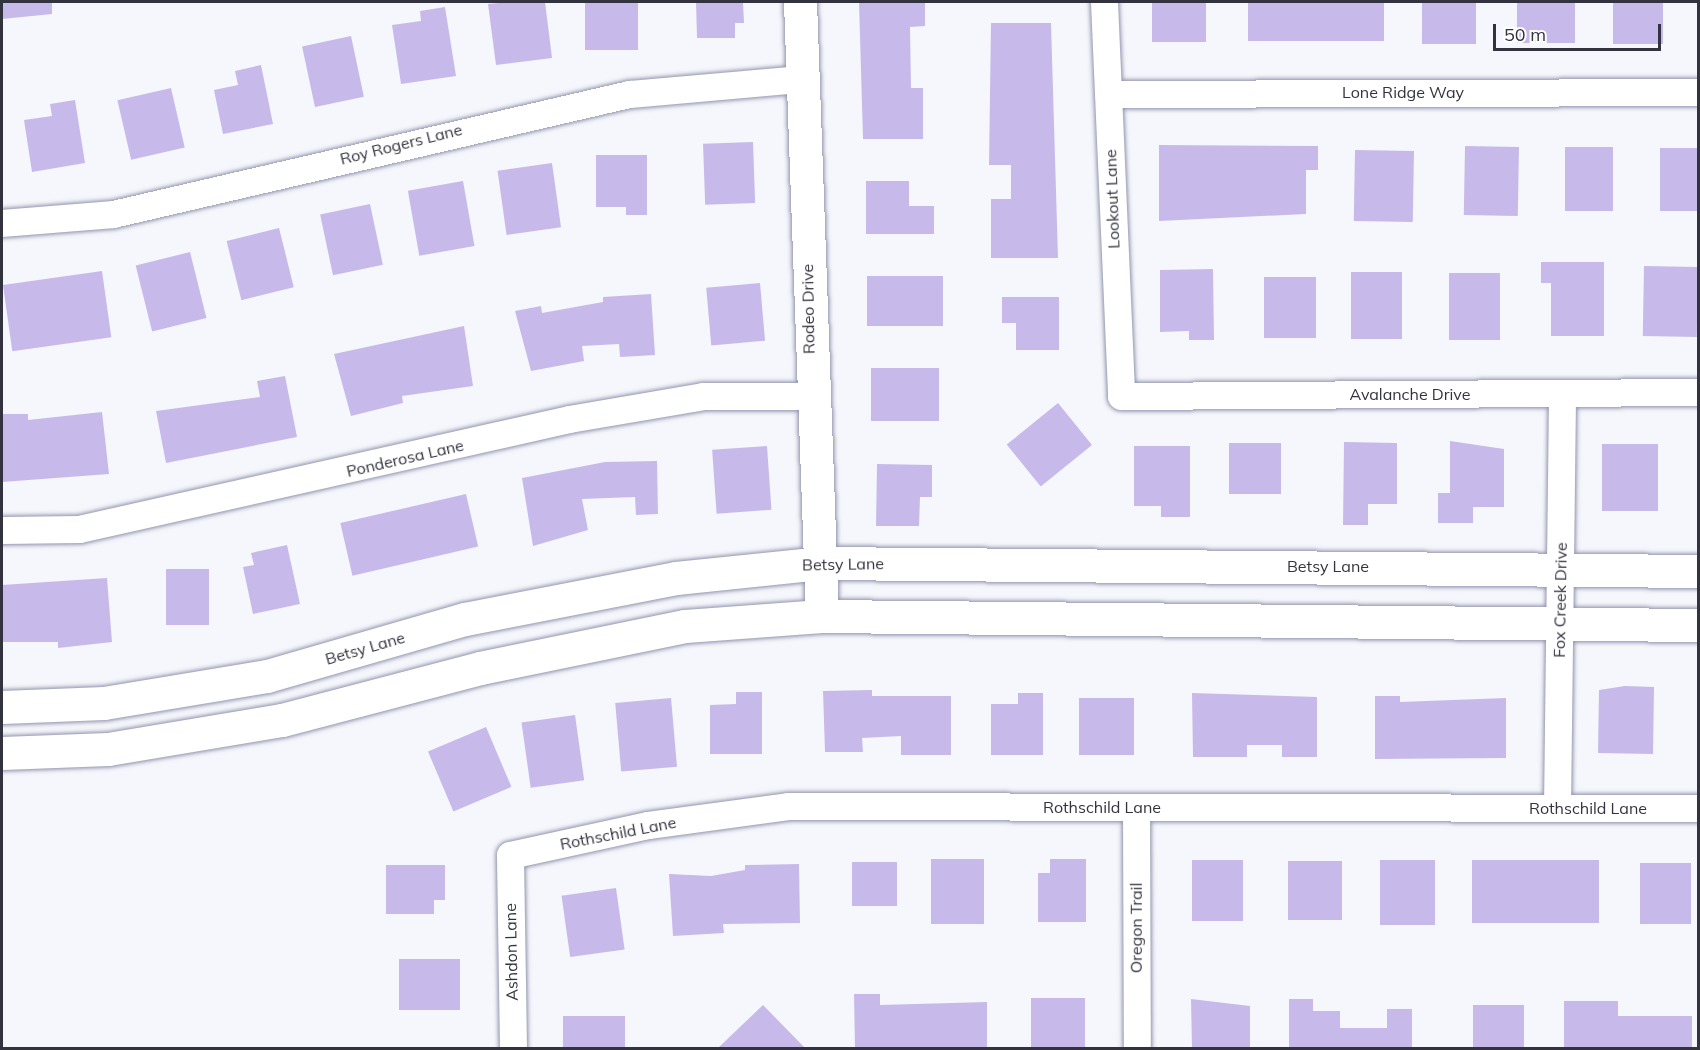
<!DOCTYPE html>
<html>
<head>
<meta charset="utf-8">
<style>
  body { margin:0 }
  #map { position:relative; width:1700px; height:1050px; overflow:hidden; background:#f6f7fc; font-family:Mulish,sans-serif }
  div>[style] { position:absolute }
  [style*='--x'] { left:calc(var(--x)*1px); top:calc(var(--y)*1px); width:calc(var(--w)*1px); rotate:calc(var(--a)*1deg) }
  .building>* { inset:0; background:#c7baea; transform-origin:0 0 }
  .roads { filter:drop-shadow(0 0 2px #9295af) drop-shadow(0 0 2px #9295af) }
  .street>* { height:27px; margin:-13.5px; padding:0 13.5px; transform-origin:13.5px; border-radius:13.5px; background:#fff }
  .secondary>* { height:33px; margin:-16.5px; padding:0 16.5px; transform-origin:16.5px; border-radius:16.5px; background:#fff }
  span { translate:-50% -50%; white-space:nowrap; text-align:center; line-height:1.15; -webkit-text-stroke:6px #fff; paint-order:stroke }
  .street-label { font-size:16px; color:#32333e }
  .frame { position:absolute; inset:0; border:3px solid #32333e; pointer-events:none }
  .scale { position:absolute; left:1493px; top:24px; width:168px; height:27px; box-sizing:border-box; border:3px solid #32333e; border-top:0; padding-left:8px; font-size:18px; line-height:21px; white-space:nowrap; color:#32333e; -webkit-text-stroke:4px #fff; paint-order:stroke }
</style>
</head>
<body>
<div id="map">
  <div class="building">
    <i style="clip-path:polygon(2px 2px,52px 2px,52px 14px,2px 19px)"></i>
    <i style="clip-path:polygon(509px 2px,545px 2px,552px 58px,496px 65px,488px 4px)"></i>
    <i style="left:585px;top:2px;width:53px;height:48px"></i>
    <i style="clip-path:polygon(696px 2px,743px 2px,744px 23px,735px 23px,735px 38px,697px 38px)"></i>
    <i style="clip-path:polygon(859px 2px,925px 2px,925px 26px,910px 27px,911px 88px,923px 88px,923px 139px,863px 139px)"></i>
    <i style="left:1152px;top:2px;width:54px;height:40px"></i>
    <i style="left:1248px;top:2px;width:136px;height:39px"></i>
    <i style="left:1422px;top:2px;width:54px;height:42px"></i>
    <i style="left:1517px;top:2px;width:58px;height:41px"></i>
    <i style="left:1613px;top:2px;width:50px;height:42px"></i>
    <i style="clip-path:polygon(445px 7px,456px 76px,401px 84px,392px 25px,421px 21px,420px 11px)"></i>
    <i style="clip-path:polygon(991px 23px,1051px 23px,1058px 258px,991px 258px,991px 199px,1011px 199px,1011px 165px,989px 165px)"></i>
    <i style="left:351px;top:36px;width:62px;height:50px;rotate:78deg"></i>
    <i style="clip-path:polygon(261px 65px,273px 124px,223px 134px,214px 90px,238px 85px,235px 71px)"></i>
    <i style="left:171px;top:88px;width:61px;height:55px;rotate:77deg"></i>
    <i style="clip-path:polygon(75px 100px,85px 163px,32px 172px,24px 120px,52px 116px,50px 104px)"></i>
    <i style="left:753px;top:142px;width:61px;height:50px;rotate:88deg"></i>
    <i style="clip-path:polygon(1159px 145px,1318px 146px,1318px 170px,1306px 170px,1306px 214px,1159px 221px)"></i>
    <i style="left:1465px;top:146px;width:54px;height:69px;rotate:1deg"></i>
    <i style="left:1565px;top:147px;width:48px;height:64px"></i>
    <i style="left:1660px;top:148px;width:38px;height:63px"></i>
    <i style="left:1355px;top:150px;width:59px;height:71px;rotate:1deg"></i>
    <i style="clip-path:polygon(596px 155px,647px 155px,647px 215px,626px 215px,626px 207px,596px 207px)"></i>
    <i style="left:552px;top:163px;width:65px;height:55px;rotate:82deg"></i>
    <i style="left:463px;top:181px;width:66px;height:56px;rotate:80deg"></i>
    <i style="clip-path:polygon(866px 181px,909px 181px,909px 206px,934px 206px,934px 234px,866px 234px)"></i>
    <i style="left:370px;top:204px;width:62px;height:51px;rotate:78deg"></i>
    <i style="left:279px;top:228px;width:61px;height:54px;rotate:76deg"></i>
    <i style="left:190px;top:252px;width:68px;height:56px;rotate:76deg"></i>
    <i style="clip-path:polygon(1541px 262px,1604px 262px,1604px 336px,1551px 336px,1551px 283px,1541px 283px)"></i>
    <i style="left:1644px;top:266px;width:54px;height:70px;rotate:1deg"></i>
    <i style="clip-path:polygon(1213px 269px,1214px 340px,1189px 340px,1189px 331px,1160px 332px,1160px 270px)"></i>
    <i style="left:102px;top:271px;width:67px;height:100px;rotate:82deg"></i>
    <i style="left:1351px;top:272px;width:51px;height:67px"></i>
    <i style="left:1449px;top:273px;width:51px;height:67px"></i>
    <i style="left:867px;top:276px;width:76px;height:50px"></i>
    <i style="left:1264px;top:277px;width:52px;height:61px"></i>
    <i style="left:760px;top:283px;width:58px;height:54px;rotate:85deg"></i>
    <i style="clip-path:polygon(651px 294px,655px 355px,620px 357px,619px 344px,582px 346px,584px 361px,531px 371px,515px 311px,541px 306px,542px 313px,603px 302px,603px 297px)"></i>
    <i style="clip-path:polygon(1002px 297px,1059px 297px,1059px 350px,1016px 350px,1016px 323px,1002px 323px)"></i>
    <i style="clip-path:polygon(464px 326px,473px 386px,402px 396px,403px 403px,351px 416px,334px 354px)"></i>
    <i style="left:871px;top:368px;width:68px;height:53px"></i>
    <i style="clip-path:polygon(285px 376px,297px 437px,166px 463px,156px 411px,260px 397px,257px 381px)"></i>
    <i style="left:1058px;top:403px;width:54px;height:66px;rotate:51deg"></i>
    <i style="clip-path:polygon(102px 412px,109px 474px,2px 482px,2px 414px,28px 414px,28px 420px)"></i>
    <i style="clip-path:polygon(1450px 441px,1504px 449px,1504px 507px,1473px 507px,1473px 523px,1438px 523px,1438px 493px,1450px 493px)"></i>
    <i style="clip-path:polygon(1344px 442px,1397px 443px,1397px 504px,1368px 504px,1368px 525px,1343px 525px)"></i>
    <i style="left:1229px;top:443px;width:52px;height:51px"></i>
    <i style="left:1602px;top:444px;width:56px;height:67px"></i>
    <i style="left:767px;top:446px;width:64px;height:55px;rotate:86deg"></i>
    <i style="clip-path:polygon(1134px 446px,1190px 446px,1190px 517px,1161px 517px,1161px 506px,1134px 506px)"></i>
    <i style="clip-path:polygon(657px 461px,658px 514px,636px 515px,635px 497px,582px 499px,588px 530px,533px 546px,522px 478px,605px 462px)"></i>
    <i style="clip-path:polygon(877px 464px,932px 465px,932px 497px,920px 497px,919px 526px,876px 526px)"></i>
    <i style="left:466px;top:494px;width:54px;height:129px;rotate:77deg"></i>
    <i style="clip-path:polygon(287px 545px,300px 604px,253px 614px,243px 567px,254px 565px,251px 553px)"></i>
    <i style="left:166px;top:569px;width:43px;height:56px"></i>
    <i style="clip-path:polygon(107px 578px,112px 642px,58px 648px,58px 642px,2px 642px,2px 585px)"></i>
    <i style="clip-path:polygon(1625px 686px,1654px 687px,1653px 754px,1598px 753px,1599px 690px)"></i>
    <i style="clip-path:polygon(872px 690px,872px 696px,951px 696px,951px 755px,901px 755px,901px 736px,862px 738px,863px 752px,825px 752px,823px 691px)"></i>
    <i style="clip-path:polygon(736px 692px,762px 692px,762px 754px,710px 754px,710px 705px,736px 704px)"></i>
    <i style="clip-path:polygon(1018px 693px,1043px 693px,1043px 755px,991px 755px,991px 704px,1018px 704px)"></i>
    <i style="clip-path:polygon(1192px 693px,1317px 697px,1317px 757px,1282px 757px,1282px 745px,1247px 745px,1247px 757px,1193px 757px)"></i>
    <i style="clip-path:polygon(1375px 696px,1400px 696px,1400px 702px,1506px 698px,1506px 758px,1375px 759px)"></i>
    <i style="left:671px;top:698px;width:69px;height:56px;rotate:85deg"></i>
    <i style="left:1079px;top:698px;width:55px;height:57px"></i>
    <i style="left:575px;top:715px;width:66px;height:54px;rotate:82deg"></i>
    <i style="left:486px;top:727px;width:65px;height:63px;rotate:67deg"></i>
    <i style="left:931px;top:859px;width:53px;height:65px"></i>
    <i style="clip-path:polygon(1050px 859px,1086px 859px,1086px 922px,1038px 922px,1038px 873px,1050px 873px)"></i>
    <i style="left:1192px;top:860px;width:51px;height:61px"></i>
    <i style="left:1435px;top:860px;width:65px;height:55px;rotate:90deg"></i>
    <i style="left:1472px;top:860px;width:127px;height:63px"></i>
    <i style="left:1288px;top:861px;width:54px;height:59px"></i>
    <i style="left:852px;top:862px;width:45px;height:44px"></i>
    <i style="left:1640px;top:863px;width:51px;height:61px"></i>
    <i style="clip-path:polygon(799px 864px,800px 923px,723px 924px,724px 933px,673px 936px,669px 874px,711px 876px,745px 870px,745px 865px)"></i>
    <i style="clip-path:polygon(386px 865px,445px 865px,445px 900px,434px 900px,434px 914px,386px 914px)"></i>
    <i style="left:616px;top:888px;width:62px;height:55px;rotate:82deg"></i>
    <i style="left:399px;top:959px;width:61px;height:51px"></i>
    <i style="clip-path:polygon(854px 994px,880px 994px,880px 1005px,987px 1002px,987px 1048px,855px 1048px)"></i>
    <i style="left:1031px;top:998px;width:54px;height:50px"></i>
    <i style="clip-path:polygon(1191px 999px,1250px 1006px,1250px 1048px,1192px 1048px)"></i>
    <i style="clip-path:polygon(1289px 999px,1313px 999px,1313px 1011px,1340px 1011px,1340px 1028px,1387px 1028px,1387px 1009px,1412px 1009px,1412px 1048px,1289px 1048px)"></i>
    <i style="clip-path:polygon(1564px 1001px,1618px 1001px,1618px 1016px,1692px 1016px,1692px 1048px,1564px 1048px)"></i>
    <i style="clip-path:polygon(763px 1005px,805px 1048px,718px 1048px)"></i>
    <i style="left:1473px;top:1005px;width:51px;height:43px"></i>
    <i style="left:563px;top:1016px;width:62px;height:32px"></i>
  </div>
  <div class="roads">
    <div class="street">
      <i style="--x:1104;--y:2;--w:394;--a:87.5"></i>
      <i style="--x:1121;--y:396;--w:577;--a:-0.4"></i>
      <i style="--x:1108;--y:94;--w:590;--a:-0.19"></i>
      <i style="--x:2;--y:223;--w:111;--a:-4.6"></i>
      <i style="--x:113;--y:214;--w:530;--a:-13.09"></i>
      <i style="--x:629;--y:94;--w:174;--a:-5"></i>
      <i style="--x:2;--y:530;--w:77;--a:-0.7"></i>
      <i style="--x:79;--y:529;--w:502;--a:-12.65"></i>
      <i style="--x:569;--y:419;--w:136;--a:-9.7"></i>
      <i style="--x:703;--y:396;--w:107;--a:0"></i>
      <i style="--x:1136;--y:807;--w:241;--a:89.8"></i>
      <i style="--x:1557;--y:808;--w:415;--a:-89.3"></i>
      <i style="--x:513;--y:1048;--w:193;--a:-90.9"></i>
      <i style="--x:510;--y:855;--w:141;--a:-12.3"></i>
      <i style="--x:648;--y:825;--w:141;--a:-7.7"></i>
      <i style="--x:788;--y:806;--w:910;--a:0.13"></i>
    </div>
    <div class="secondary">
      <i style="--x:800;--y:2;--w:614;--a:87.95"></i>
      <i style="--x:2;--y:707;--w:102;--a:-2.2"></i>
      <i style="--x:104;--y:703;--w:165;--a:-9.4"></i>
      <i style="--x:267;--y:676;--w:206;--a:-16.1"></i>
      <i style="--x:465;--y:619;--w:215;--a:-11"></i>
      <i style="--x:676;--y:578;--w:145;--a:-5.9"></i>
      <i style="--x:820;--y:563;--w:878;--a:0.52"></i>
      <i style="--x:2;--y:753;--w:106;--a:-2.2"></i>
      <i style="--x:108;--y:749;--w:176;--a:-9.5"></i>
      <i style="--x:282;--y:720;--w:205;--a:-14.7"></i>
      <i style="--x:480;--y:668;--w:209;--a:-11.6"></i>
      <i style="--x:685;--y:626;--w:137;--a:-4.2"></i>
      <i style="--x:822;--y:616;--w:876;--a:0.59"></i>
    </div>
  </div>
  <div class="street-label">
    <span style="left:1403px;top:92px">Lone Ridge Way</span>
    <span style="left:401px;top:144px;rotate:-14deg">Roy Rogers Lane</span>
    <span style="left:1112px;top:199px;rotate:-92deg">Lookout Lane</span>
    <span style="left:808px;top:309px;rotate:-91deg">Rodeo Drive</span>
    <span style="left:1410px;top:394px">Avalanche Drive</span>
    <span style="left:405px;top:458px;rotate:-13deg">Ponderosa Lane</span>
    <span style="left:843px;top:564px;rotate:-1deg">Betsy Lane</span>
    <span style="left:1328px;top:566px">Betsy Lane</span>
    <span style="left:1560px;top:600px;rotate:-89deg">Fox Creek Drive</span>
    <span style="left:365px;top:648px;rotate:-16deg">Betsy Lane</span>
    <span style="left:1102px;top:807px">Rothschild Lane</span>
    <span style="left:1588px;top:808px">Rothschild Lane</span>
    <span style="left:618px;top:833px;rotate:-11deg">Rothschild Lane</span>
    <span style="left:1136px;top:928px;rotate:-90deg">Oregon Trail</span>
    <span style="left:511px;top:952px;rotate:-91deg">Ashdon Lane</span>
  </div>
  <div class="frame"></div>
  <div class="scale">50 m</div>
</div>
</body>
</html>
